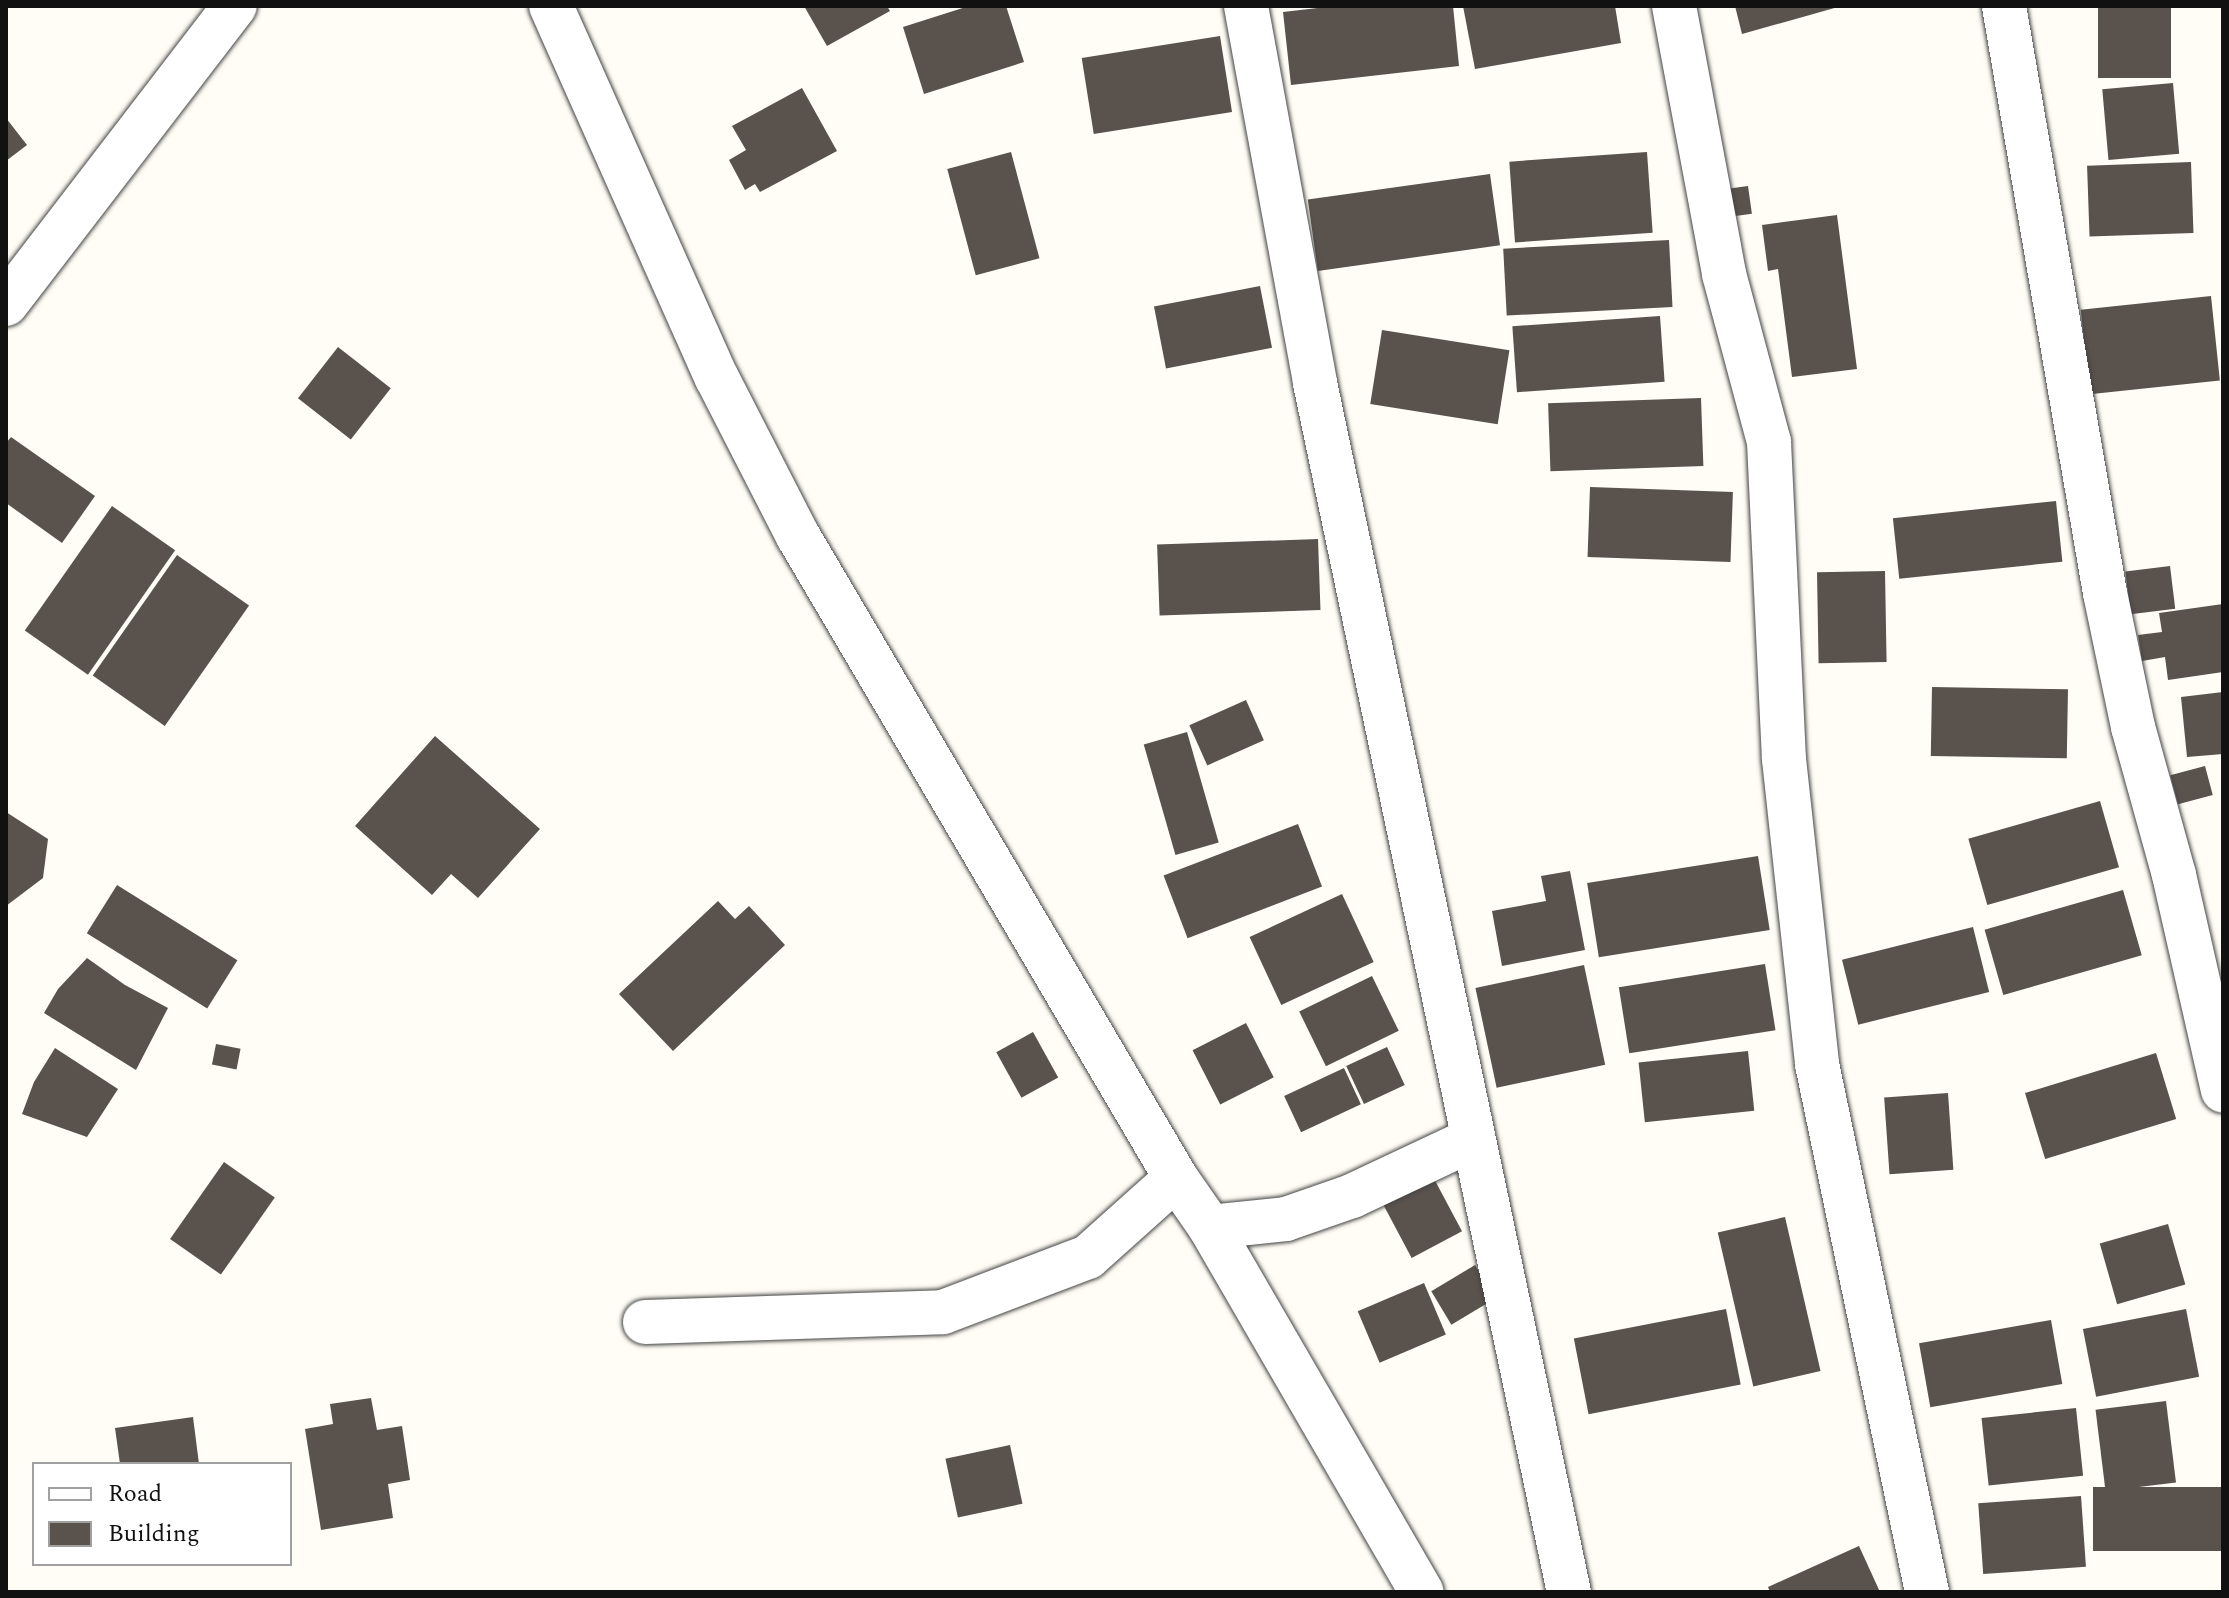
<!DOCTYPE html>
<html>
<head>
<meta charset="utf-8">
<style>
  body { margin:0 }
  #map { position:relative; width:2229px; height:1598px; overflow:hidden; background:#fffdf5; font-family:Spectral,serif }
  div>[style] { position:absolute }
  [style*='--x'] { left:calc(var(--x)*1px); top:calc(var(--y)*1px); width:calc(var(--w)*1px); rotate:calc(var(--a)*1deg) }
  .building>* { inset:0; background:#5a524d; transform-origin:0 0 }
  .roads { filter:drop-shadow(0 0 2px #444) drop-shadow(0 0 2px #444) }
  .minor>* { height:44px; margin:-22px; padding:0 22px; transform-origin:22px; border-radius:22px; background:#fff }
  span { translate:-50% -50%; white-space:nowrap; text-align:center; line-height:1.15; -webkit-text-stroke:8px #fff; paint-order:stroke }
  .frame { position:absolute; inset:0; border:8px solid #111; pointer-events:none }
  .legend { position:absolute; left:32px; top:1462px; width:260px; height:104px; box-sizing:border-box; background:#fff; border:2px solid #a0a0a0; margin:0; padding:10px 14px; list-style:none; font-size:24px; color:#111 }
  .legend li { display:flex; align-items:center; gap:16px; height:40px }
  .legend b { width:40px; border:2px solid #a0a0a0 }
</style>
</head>
<body>
<div id="map">
  <div class="building">
    <i style="clip-path:polygon(804px 6px,887px 6px,890px 11px,827px 46px)"></i>
    <i style="clip-path:polygon(969px 6px,1006px 6px,1024px 62px,924px 94px,903px 27px)"></i>
    <i style="clip-path:polygon(1335px 6px,1453px 6px,1459px 66px,1291px 85px,1283px 12px)"></i>
    <i style="clip-path:polygon(1463px 6px,1615px 6px,1621px 43px,1475px 69px)"></i>
    <i style="clip-path:polygon(1735px 6px,1838px 6px,1838px 7px,1742px 34px)"></i>
    <i style="left:2098px;top:6px;width:73px;height:72px"></i>
    <i style="left:1220px;top:36px;width:77px;height:140px;rotate:81deg"></i>
    <i style="left:2173px;top:83px;width:71px;height:71px;rotate:85deg"></i>
    <i style="clip-path:polygon(802px 88px,837px 151px,760px 192px,755px 184px,745px 190px,729px 160px,746px 150px,732px 126px)"></i>
    <i style="clip-path:polygon(6px 118px,27px 145px,6px 161px)"></i>
    <i style="left:1011px;top:152px;width:110px;height:66px;rotate:75deg"></i>
    <i style="left:1647px;top:152px;width:81px;height:138px;rotate:86deg"></i>
    <i style="left:2191px;top:162px;width:71px;height:104px;rotate:88deg"></i>
    <i style="left:1490px;top:174px;width:72px;height:184px;rotate:82deg"></i>
    <i style="left:1748px;top:186px;width:28px;height:24px;rotate:82deg"></i>
    <i style="clip-path:polygon(1837px 215px,1857px 369px,1792px 377px,1778px 269px,1768px 271px,1762px 225px)"></i>
    <i style="left:1669px;top:240px;width:67px;height:166px;rotate:87deg"></i>
    <i style="left:1260px;top:286px;width:63px;height:108px;rotate:79deg"></i>
    <i style="left:2211px;top:296px;width:85px;height:131px;rotate:84deg"></i>
    <i style="left:1660px;top:316px;width:66px;height:148px;rotate:86deg"></i>
    <i style="left:1382px;top:330px;width:129px;height:75px;rotate:9deg"></i>
    <i style="left:338px;top:347px;width:67px;height:65px;rotate:38deg"></i>
    <i style="left:1701px;top:398px;width:68px;height:153px;rotate:88deg"></i>
    <i style="clip-path:polygon(11px 437px,95px 496px,62px 543px,6px 503px,6px 443px)"></i>
    <i style="left:1590px;top:487px;width:143px;height:70px;rotate:2deg"></i>
    <i style="left:2056px;top:501px;width:61px;height:164px;rotate:84deg"></i>
    <i style="left:112px;top:506px;width:77px;height:152px;rotate:35deg"></i>
    <i style="left:1318px;top:539px;width:71px;height:161px;rotate:88deg"></i>
    <i style="left:177px;top:555px;width:88px;height:147px;rotate:35deg"></i>
    <i style="left:2170px;top:566px;width:43px;height:45px;rotate:83deg"></i>
    <i style="left:1885px;top:571px;width:91px;height:68px;rotate:89deg"></i>
    <i style="clip-path:polygon(2223px 604px,2223px 672px,2168px 680px,2165px 657px,2142px 661px,2138px 635px,2162px 632px,2159px 613px)"></i>
    <i style="left:1932px;top:687px;width:136px;height:69px;rotate:1deg"></i>
    <i style="clip-path:polygon(2223px 692px,2223px 754px,2187px 757px,2181px 697px)"></i>
    <i style="left:1246px;top:700px;width:44px;height:62px;rotate:66deg"></i>
    <i style="left:1187px;top:732px;width:115px;height:45px;rotate:74deg"></i>
    <i style="clip-path:polygon(435px 736px,540px 829px,478px 898px,451px 874px,432px 895px,355px 826px)"></i>
    <i style="left:2205px;top:766px;width:30px;height:36px;rotate:75deg"></i>
    <i style="left:2100px;top:801px;width:69px;height:137px;rotate:74deg"></i>
    <i style="clip-path:polygon(6px 812px,48px 839px,43px 878px,6px 906px)"></i>
    <i style="left:1298px;top:824px;width:67px;height:144px;rotate:69deg"></i>
    <i style="left:1758px;top:856px;width:75px;height:173px;rotate:81deg"></i>
    <i style="clip-path:polygon(1570px 871px,1585px 950px,1502px 966px,1492px 911px,1546px 901px,1541px 876px)"></i>
    <i style="left:117px;top:885px;width:142px;height:57px;rotate:32deg"></i>
    <i style="left:2123px;top:890px;width:68px;height:144px;rotate:74deg"></i>
    <i style="left:1342px;top:894px;width:75px;height:102px;rotate:65deg"></i>
    <i style="clip-path:polygon(718px 901px,735px 919px,749px 906px,785px 945px,673px 1051px,619px 994px)"></i>
    <i style="left:1973px;top:927px;width:67px;height:135px;rotate:76deg"></i>
    <i style="clip-path:polygon(87px 958px,125px 985px,168px 1008px,136px 1070px,44px 1013px,58px 989px)"></i>
    <i style="left:1765px;top:964px;width:67px;height:148px;rotate:81deg"></i>
    <i style="left:1584px;top:965px;width:102px;height:111px;rotate:78deg"></i>
    <i style="left:1372px;top:976px;width:61px;height:81px;rotate:64deg"></i>
    <i style="left:1246px;top:1023px;width:61px;height:60px;rotate:63deg"></i>
    <i style="left:1033px;top:1032px;width:52px;height:42px;rotate:61deg"></i>
    <i style="left:216px;top:1044px;width:25px;height:21px;rotate:11deg"></i>
    <i style="left:1387px;top:1047px;width:42px;height:45px;rotate:65deg"></i>
    <i style="clip-path:polygon(55px 1048px,118px 1089px,87px 1137px,22px 1114px,34px 1082px)"></i>
    <i style="left:1748px;top:1051px;width:60px;height:110px;rotate:84deg"></i>
    <i style="left:2156px;top:1053px;width:69px;height:137px;rotate:73deg"></i>
    <i style="left:1344px;top:1068px;width:40px;height:66px;rotate:65deg"></i>
    <i style="left:1948px;top:1093px;width:77px;height:64px;rotate:86deg"></i>
    <i style="left:224px;top:1162px;width:62px;height:94px;rotate:35deg"></i>
    <i style="left:1431px;top:1173px;width:66px;height:57px;rotate:62deg"></i>
    <i style="left:1785px;top:1217px;width:158px;height:69px;rotate:77deg"></i>
    <i style="left:2168px;top:1224px;width:63px;height:71px;rotate:74deg"></i>
    <i style="left:1475px;top:1265px;width:39px;height:51px;rotate:59deg"></i>
    <i style="left:1424px;top:1283px;width:56px;height:72px;rotate:67deg"></i>
    <i style="left:1726px;top:1309px;width:77px;height:155px;rotate:79deg"></i>
    <i style="left:2186px;top:1309px;width:69px;height:105px;rotate:79deg"></i>
    <i style="left:2051px;top:1320px;width:65px;height:134px;rotate:80deg"></i>
    <i style="clip-path:polygon(371px 1398px,377px 1430px,402px 1426px,410px 1480px,388px 1484px,393px 1518px,321px 1530px,305px 1429px,333px 1424px,330px 1404px)"></i>
    <i style="left:2166px;top:1401px;width:82px;height:71px;rotate:83deg"></i>
    <i style="left:2076px;top:1408px;width:68px;height:95px;rotate:84deg"></i>
    <i style="clip-path:polygon(193px 1417px,199px 1464px,120px 1464px,115px 1428px)"></i>
    <i style="left:1010px;top:1445px;width:60px;height:66px;rotate:78deg"></i>
    <i style="left:2223px;top:1487px;width:64px;height:130px;rotate:90deg"></i>
    <i style="left:2081px;top:1496px;width:71px;height:103px;rotate:86deg"></i>
    <i style="clip-path:polygon(1859px 1546px,1880px 1592px,1770px 1592px,1768px 1587px)"></i>
  </div>
  <div class="roads">
    <div class="minor">
      <i style="--x:551;--y:6;--w:407;--a:66"></i>
      <i style="--x:717;--y:378;--w:178;--a:62.9"></i>
      <i style="--x:798;--y:536;--w:745;--a:59.51"></i>
      <i style="--x:1176;--y:1178;--w:60;--a:55.2"></i>
      <i style="--x:1210;--y:1227;--w:422;--a:59.9"></i>
      <i style="--x:1246;--y:6;--w:383;--a:79.6"></i>
      <i style="--x:1315;--y:383;--w:1235;--a:78.14"></i>
      <i style="--x:1674;--y:6;--w:273;--a:79.4"></i>
      <i style="--x:1724;--y:274;--w:174;--a:75"></i>
      <i style="--x:1769;--y:442;--w:317;--a:87.3"></i>
      <i style="--x:1784;--y:759;--w:307;--a:83.8"></i>
      <i style="--x:1817;--y:1064;--w:539;--a:78.23"></i>
      <i style="--x:2004;--y:6;--w:596;--a:80.24"></i>
      <i style="--x:2105;--y:593;--w:137;--a:78.2"></i>
      <i style="--x:2133;--y:727;--w:154;--a:74.5"></i>
      <i style="--x:2174;--y:875;--w:221;--a:77.2"></i>
      <i style="--x:6;--y:304;--w:376;--a:-52.5"></i>
      <i style="--x:1210;--y:1227;--w:76;--a:-6"></i>
      <i style="--x:1286;--y:1219;--w:70;--a:-19.2"></i>
      <i style="--x:1352;--y:1196;--w:134;--a:-25.2"></i>
      <i style="--x:645;--y:1322;--w:298;--a:-1.9"></i>
      <i style="--x:943;--y:1312;--w:155;--a:-20.8"></i>
      <i style="--x:1088;--y:1257;--w:118;--a:-41.9"></i>
    </div>
  </div>
  <div class="frame"></div>
  <ul class="legend">
  <li><b style="height:10px;background:#fff"></b>Road</li>
  <li><b style="height:22px;background:#5a524d"></b>Building</li>
  </ul>
</div>
</body>
</html>
